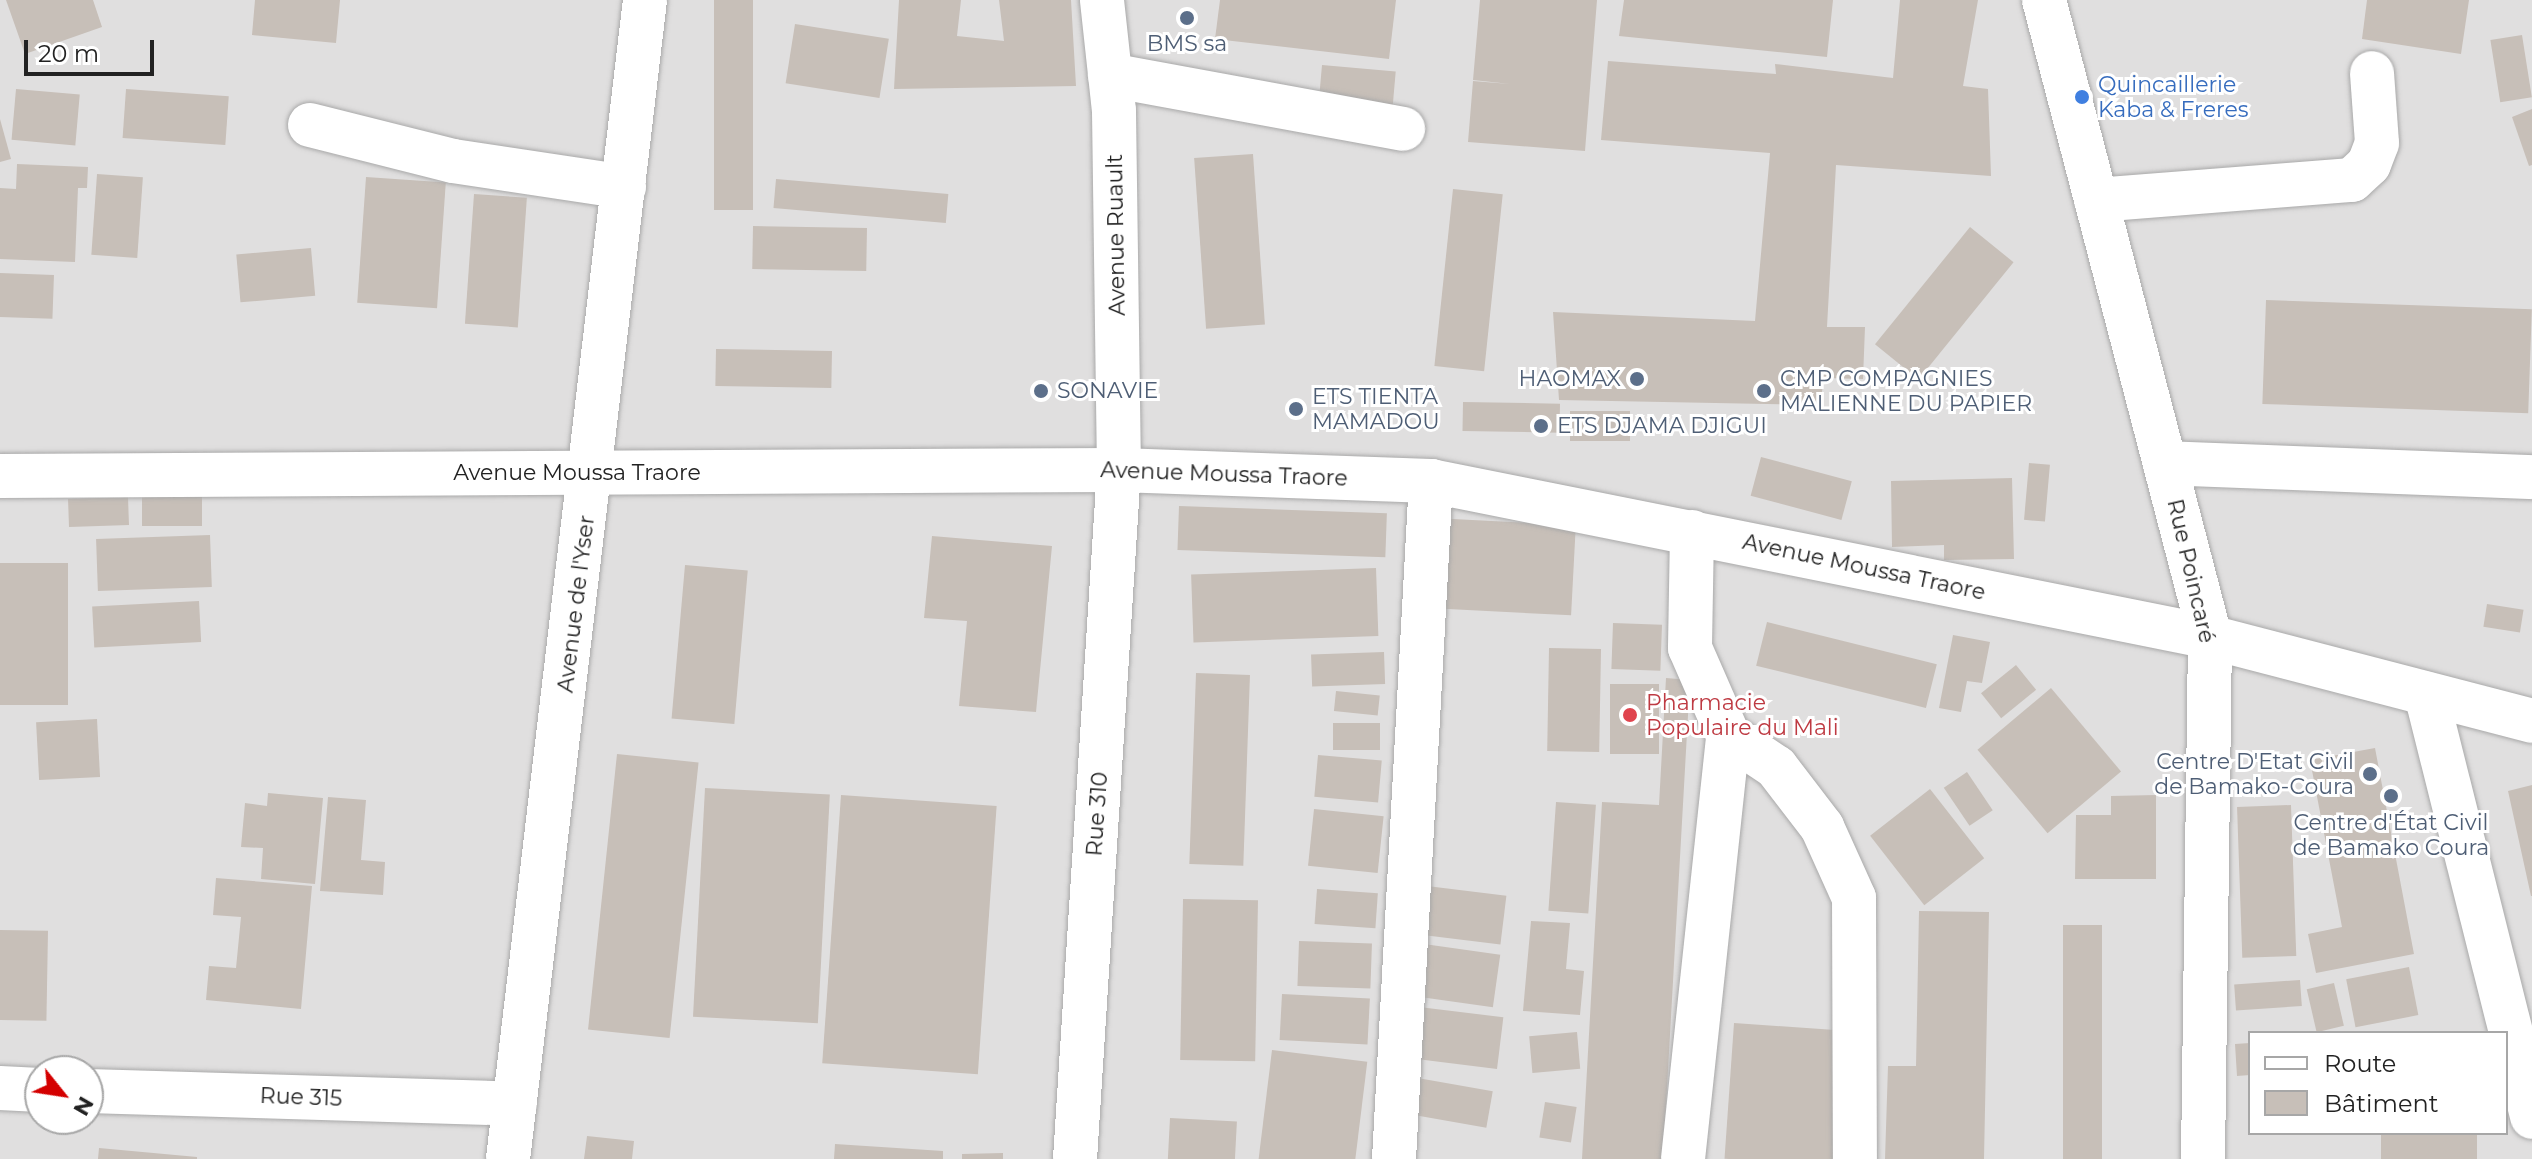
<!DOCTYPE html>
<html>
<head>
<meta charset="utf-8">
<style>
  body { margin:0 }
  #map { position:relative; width:2532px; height:1159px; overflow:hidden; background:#f2efe9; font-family:Montserrat,sans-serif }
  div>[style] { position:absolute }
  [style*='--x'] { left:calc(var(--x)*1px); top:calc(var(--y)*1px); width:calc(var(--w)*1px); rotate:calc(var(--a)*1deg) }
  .residential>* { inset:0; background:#e0dfdf }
  .building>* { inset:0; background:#c7bfb8; transform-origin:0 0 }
  .roads { filter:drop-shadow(0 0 2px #a9a9a9) drop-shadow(0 0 2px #a9a9a9) }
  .minor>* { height:44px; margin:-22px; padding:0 22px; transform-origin:22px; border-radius:22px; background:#fff }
  .dots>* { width:22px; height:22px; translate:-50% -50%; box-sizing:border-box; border:4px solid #fff; border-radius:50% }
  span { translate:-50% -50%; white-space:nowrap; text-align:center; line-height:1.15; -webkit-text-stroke:6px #fff; paint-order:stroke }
  .service-label { font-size:22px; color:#4e5e75 }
  .left { translate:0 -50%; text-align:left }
  .right { translate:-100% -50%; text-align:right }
  .shop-label { font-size:22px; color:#366cbe }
  .street-label { font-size:22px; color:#222 }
  .health-label { font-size:22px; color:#be3a42 }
  .legend { position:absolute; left:2248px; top:1031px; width:260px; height:104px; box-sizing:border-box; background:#fff; border:2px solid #a7a7a7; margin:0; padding:10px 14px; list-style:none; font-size:24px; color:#222 }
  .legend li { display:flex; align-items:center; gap:16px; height:40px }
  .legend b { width:40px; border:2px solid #a7a7a7 }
  .north { position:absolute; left:24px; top:1055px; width:80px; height:80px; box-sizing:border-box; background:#fff; border:2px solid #a7a7a7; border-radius:50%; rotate:120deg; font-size:22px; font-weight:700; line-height:32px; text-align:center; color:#222 }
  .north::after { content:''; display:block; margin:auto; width:28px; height:36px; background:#d40000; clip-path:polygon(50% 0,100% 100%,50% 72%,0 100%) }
  .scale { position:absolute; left:24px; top:40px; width:130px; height:36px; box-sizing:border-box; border:4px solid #222; border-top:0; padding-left:10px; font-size:24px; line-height:28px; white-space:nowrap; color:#222; -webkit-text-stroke:6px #fff; paint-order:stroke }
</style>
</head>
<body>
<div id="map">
  <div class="residential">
    <i style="clip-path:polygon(evenodd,0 0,2532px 0,2532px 1159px,0 1159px,0 0,2250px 1033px,2506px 1033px,2506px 1133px,2250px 1133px,2250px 1033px,0 0,40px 1071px,88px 1071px,88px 1119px,40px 1119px,40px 1071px)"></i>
  </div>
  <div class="building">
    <i style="clip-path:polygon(6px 0,93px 0,102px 27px,25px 54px)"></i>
    <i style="clip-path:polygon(255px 0,340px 0,336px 43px,252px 35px)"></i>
    <i style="left:714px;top:0;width:39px;height:210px"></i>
    <i style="clip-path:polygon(899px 0,961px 0,957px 36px,1004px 41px,999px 0,1071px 0,1076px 86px,894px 89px)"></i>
    <i style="clip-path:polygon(1220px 0,1396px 0,1389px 59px,1215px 39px)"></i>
    <i style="clip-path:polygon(1480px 0,1597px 0,1585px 151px,1468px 142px,1473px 81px,1510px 84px,1473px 80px)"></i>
    <i style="clip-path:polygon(1624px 0,1833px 0,1827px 57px,1619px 36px)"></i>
    <i style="clip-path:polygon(1900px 0,1978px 0,1963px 86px,1988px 89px,1991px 176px,1836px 165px,1827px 327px,1865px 327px,1863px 379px,1824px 378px,1820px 405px,1559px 400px,1553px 312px,1755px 321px,1770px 153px,1601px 140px,1608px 61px,1776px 74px,1775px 64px,1893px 78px)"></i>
    <i style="clip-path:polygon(2367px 0,2469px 0,2461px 54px,2362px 39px)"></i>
    <i style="left:795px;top:24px;width:95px;height:60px;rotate:9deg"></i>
    <i style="left:2522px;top:35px;width:63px;height:32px;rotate:81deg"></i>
    <i style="left:1322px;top:65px;width:74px;height:46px;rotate:5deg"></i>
    <i style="left:16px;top:89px;width:64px;height:51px;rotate:5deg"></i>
    <i style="left:126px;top:89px;width:103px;height:49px;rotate:4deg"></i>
    <i style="clip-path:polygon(2532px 109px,2532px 165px,2529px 166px,2512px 117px)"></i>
    <i style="clip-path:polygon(0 119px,11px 159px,0 162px)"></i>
    <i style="left:1253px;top:154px;width:171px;height:59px;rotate:86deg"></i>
    <i style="clip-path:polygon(17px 164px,88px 167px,87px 188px,78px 188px,75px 262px,0 259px,0 188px,16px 189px)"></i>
    <i style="left:97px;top:174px;width:46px;height:81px;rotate:4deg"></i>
    <i style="left:366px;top:177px;width:80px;height:126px;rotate:4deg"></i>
    <i style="left:776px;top:179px;width:173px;height:29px;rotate:5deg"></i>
    <i style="left:1453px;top:189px;width:50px;height:178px;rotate:6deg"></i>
    <i style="left:474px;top:194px;width:53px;height:130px;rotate:4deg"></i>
    <i style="left:753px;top:226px;width:114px;height:43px;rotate:1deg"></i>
    <i style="left:1970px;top:227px;width:56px;height:151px;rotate:39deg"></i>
    <i style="left:311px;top:248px;width:48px;height:75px;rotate:85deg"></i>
    <i style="left:0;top:273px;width:54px;height:44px;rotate:2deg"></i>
    <i style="left:2266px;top:300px;width:266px;height:104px;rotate:2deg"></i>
    <i style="left:716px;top:349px;width:116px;height:37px;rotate:1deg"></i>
    <i style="left:1463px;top:402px;width:97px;height:29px;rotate:1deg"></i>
    <i style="left:1570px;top:411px;width:60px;height:30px"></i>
    <i style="left:1761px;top:457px;width:94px;height:40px;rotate:15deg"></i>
    <i style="left:2029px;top:463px;width:21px;height:57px;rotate:5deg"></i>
    <i style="clip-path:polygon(2012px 478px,2014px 559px,1944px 560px,1944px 545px,1892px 547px,1891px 481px)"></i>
    <i style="left:128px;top:497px;width:28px;height:60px;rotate:88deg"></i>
    <i style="left:202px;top:497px;width:29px;height:60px;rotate:90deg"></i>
    <i style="left:1179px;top:506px;width:208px;height:44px;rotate:2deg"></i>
    <i style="left:1433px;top:518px;width:143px;height:90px;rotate:3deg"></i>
    <i style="left:210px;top:535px;width:52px;height:114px;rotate:88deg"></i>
    <i style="clip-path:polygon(932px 536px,1052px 546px,1036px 712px,959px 706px,967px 621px,924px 618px)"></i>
    <i style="left:0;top:563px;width:68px;height:142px"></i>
    <i style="left:685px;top:565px;width:63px;height:154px;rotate:5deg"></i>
    <i style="left:1376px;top:568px;width:68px;height:185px;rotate:88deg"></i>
    <i style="left:199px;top:601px;width:41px;height:107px;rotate:87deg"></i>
    <i style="left:2487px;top:604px;width:37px;height:23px;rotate:9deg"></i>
    <i style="left:1767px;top:622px;width:175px;height:45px;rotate:14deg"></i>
    <i style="left:1613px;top:623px;width:49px;height:46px;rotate:2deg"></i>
    <i style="clip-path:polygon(1953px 635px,1990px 642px,1982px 683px,1967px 681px,1961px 712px,1939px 708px)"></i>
    <i style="left:1549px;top:648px;width:52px;height:103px;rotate:1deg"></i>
    <i style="left:1384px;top:652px;width:32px;height:73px;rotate:88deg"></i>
    <i style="left:2016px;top:665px;width:32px;height:45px;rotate:51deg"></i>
    <i style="left:1196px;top:673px;width:54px;height:191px;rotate:2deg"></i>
    <i style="clip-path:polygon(1666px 678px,1690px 680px,1663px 1159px,1582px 1159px,1602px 802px,1659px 805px)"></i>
    <i style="left:1610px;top:684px;width:49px;height:70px"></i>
    <i style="left:2051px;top:688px;width:109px;height:96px;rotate:50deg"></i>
    <i style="left:1336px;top:691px;width:44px;height:20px;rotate:6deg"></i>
    <i style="left:97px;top:719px;width:58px;height:61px;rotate:87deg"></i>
    <i style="left:1333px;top:723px;width:47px;height:27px"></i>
    <i style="clip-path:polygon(2375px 748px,2414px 954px,2316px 973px,2308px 934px,2342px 927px,2310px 760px)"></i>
    <i style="left:617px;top:754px;width:82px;height:277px;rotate:6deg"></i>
    <i style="left:1318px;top:755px;width:64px;height:42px;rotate:5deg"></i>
    <i style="left:1967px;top:772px;width:46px;height:28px;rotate:56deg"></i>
    <i style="clip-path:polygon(2532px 785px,2532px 896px,2531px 896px,2508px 791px)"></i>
    <i style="left:705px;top:788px;width:125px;height:229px;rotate:3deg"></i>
    <i style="left:1930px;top:789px;width:88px;height:76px;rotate:52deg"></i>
    <i style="clip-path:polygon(268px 793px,323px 798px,315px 884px,261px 879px,263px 848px,241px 847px,245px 803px,267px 806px)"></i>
    <i style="left:841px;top:795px;width:156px;height:269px;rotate:4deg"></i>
    <i style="clip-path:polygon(2156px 795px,2156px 879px,2075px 879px,2076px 815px,2111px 815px,2111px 796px)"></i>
    <i style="clip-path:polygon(328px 797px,366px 800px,361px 860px,385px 862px,383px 895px,320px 891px)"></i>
    <i style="left:1556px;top:802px;width:40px;height:109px;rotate:4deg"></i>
    <i style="left:2291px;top:805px;width:151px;height:54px;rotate:88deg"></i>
    <i style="left:1314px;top:809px;width:70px;height:57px;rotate:6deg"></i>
    <i style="clip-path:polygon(216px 878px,312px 886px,301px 1009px,206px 1000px,209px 966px,236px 968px,241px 917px,213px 915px)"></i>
    <i style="left:1427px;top:886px;width:80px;height:49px;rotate:7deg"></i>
    <i style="left:1317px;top:889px;width:61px;height:35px;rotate:4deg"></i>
    <i style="left:1183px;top:899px;width:75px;height:161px;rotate:1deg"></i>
    <i style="clip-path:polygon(1919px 911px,1989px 912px,1984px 1159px,1885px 1159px,1888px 1066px,1916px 1066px)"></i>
    <i style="clip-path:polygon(1531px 921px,1570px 923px,1566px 969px,1584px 971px,1580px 1015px,1523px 1011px)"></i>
    <i style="left:2102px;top:925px;width:234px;height:39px;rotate:90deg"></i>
    <i style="left:0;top:930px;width:48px;height:90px;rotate:1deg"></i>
    <i style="left:1299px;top:941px;width:73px;height:45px;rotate:2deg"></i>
    <i style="left:1424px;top:944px;width:77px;height:53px;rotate:8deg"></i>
    <i style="left:2409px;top:967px;width:49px;height:64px;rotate:79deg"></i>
    <i style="left:2300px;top:980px;width:26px;height:66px;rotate:86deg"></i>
    <i style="left:2334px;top:983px;width:44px;height:28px;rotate:77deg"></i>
    <i style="left:1282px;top:994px;width:88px;height:46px;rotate:3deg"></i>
    <i style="left:1419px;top:1007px;width:85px;height:52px;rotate:7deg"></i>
    <i style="left:1734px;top:1023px;width:112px;height:136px;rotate:4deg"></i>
    <i style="left:1577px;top:1032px;width:37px;height:48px;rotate:85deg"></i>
    <i style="clip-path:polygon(2250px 1043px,2250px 1075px,2237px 1076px,2235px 1044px)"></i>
    <i style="left:1272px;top:1050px;width:96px;height:110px;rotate:7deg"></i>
    <i style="left:1412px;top:1077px;width:82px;height:37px;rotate:10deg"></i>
    <i style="left:1545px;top:1102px;width:32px;height:36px;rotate:9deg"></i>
    <i style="left:1170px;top:1118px;width:67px;height:41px;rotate:3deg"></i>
    <i style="left:2381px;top:1133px;width:96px;height:26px"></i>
    <i style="clip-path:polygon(587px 1136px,634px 1141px,632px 1159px,584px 1159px)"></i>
    <i style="clip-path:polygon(835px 1144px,943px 1151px,943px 1159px,834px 1159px)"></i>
    <i style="clip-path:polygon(99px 1148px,197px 1157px,197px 1159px,98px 1159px)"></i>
    <i style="clip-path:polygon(1003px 1153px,1003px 1159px,962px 1159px,962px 1154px)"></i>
  </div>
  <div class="roads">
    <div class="minor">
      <i style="--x:2044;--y:0;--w:658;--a:75.39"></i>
      <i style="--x:2210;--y:637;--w:522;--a:90.77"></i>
      <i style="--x:1110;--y:75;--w:298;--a:10.4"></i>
      <i style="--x:310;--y:125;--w:147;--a:14.1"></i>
      <i style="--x:453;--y:161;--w:173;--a:8.6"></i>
      <i style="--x:2096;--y:200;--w:257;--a:-4.5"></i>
      <i style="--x:2352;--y:180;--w:23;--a:-43"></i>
      <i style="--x:2369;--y:164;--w:22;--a:-69"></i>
      <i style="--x:2377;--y:143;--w:70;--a:-94.1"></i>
      <i style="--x:2165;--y:463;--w:367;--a:2.2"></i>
      <i style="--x:0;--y:476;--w:1119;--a:-0.31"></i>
      <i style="--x:1119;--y:470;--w:312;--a:2"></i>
      <i style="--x:1431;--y:481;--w:794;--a:11.32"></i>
      <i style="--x:2210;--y:637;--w:333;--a:14.6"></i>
      <i style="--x:1692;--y:532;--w:116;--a:91"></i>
      <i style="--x:1690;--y:648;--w:95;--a:66.4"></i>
      <i style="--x:1728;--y:735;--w:58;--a:33.7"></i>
      <i style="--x:1776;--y:767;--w:76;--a:52.5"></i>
      <i style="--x:1822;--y:827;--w:78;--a:65.7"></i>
      <i style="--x:1854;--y:898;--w:261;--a:89.8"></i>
      <i style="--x:2426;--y:694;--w:436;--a:75.9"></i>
      <i style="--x:0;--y:1088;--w:40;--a:2.9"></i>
      <i style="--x:88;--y:1091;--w:427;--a:1.7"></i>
      <i style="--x:508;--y:1159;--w:1167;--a:-83.26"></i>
      <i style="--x:1075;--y:1159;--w:690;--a:-86.35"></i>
      <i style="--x:1119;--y:470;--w:359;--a:-90.8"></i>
      <i style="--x:1114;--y:111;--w:112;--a:-96.2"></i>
      <i style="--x:1394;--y:1159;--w:679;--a:-86.88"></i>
      <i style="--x:1683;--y:1159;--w:426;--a:-83.9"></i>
    </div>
  </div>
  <div class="dots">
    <i style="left:1187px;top:18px;background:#5c6f8a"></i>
    <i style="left:2082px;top:97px;background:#3f7fe0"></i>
    <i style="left:1637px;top:379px;background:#5c6f8a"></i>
    <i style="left:1041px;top:391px;background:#5c6f8a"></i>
    <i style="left:1764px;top:391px;background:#5c6f8a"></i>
    <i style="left:1296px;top:409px;background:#5c6f8a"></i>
    <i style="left:1541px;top:426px;background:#5c6f8a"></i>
    <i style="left:1630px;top:715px;background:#e0444e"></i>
    <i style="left:2370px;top:774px;background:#5c6f8a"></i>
    <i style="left:2391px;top:796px;background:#5c6f8a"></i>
  </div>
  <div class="service-label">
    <span style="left:1187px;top:44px">BMS sa</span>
    <span class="left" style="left:1780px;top:391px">CMP COMPAGNIES<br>MALIENNE DU PAPIER</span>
    <span class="right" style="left:1621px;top:379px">HAOMAX</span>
    <span class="left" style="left:1057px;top:391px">SONAVIE</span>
    <span class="left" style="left:1312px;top:409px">ETS TIENTA<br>MAMADOU</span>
    <span class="left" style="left:1557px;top:426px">ETS DJAMA DJIGUI</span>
    <span class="right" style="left:2354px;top:774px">Centre D'Etat Civil<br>de Bamako-Coura</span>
    <span style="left:2391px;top:835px">Centre d'État Civil<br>de Bamako Coura</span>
  </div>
  <div class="shop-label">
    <span class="left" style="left:2098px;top:97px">Quincaillerie<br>Kaba &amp; Freres</span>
  </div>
  <div class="street-label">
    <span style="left:1116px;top:235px;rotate:-91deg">Avenue Ruault</span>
    <span style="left:577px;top:473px">Avenue Moussa Traore</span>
    <span style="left:1224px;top:474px;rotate:2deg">Avenue Moussa Traore</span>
    <span style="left:1864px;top:567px;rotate:12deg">Avenue Moussa Traore</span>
    <span style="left:2191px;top:571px;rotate:77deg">Rue Poincaré</span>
    <span style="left:576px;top:604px;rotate:-83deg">Avenue de l'Yser</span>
    <span style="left:1097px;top:814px;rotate:-86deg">Rue 310</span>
    <span style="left:301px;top:1097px;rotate:2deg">Rue 315</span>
  </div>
  <div class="health-label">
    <span class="left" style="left:1646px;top:715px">Pharmacie<br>Populaire du Mali</span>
  </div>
  <ul class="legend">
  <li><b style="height:10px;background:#fff"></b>Route</li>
  <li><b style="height:22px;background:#c7bfb8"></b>Bâtiment</li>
  </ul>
  <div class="north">N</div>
  <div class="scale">20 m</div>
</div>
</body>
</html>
